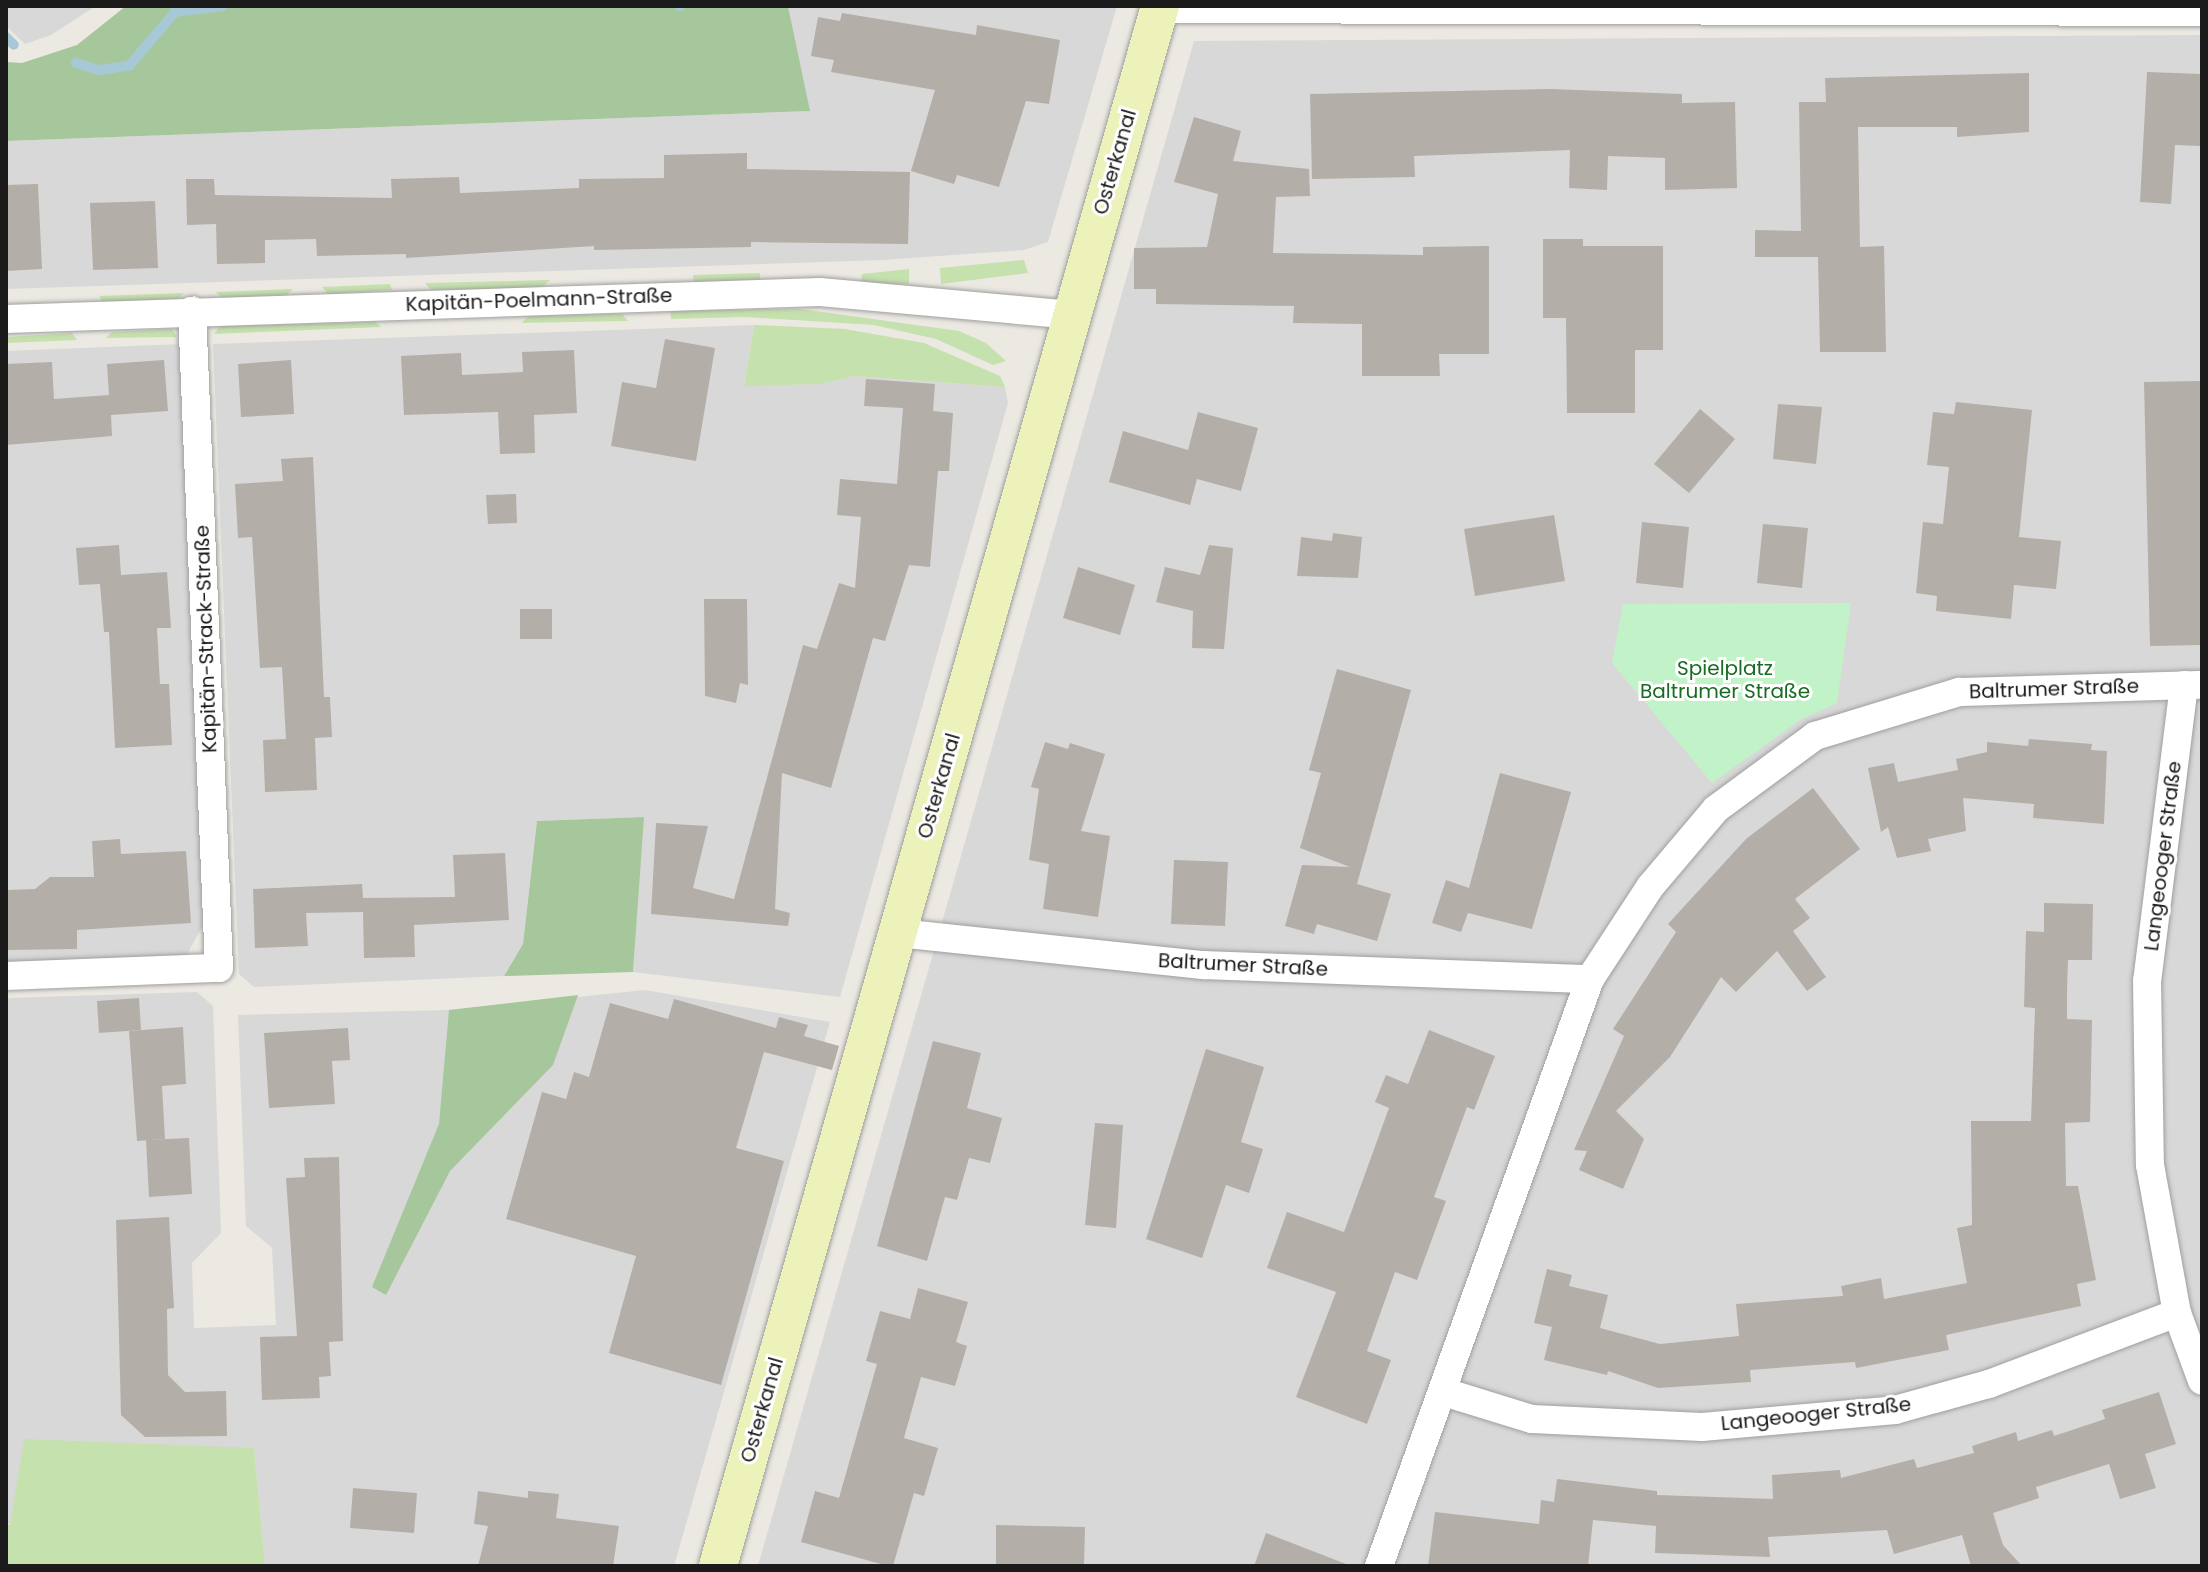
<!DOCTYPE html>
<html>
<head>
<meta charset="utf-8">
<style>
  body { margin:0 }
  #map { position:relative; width:2208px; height:1572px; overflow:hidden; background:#ece9e2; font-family:Poppins,sans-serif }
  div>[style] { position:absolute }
  .residential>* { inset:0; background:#d9d8d8 }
  .grass>* { inset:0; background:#c5e1ad }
  .forest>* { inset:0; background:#a6c69b }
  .park>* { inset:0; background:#c2f2c8 }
  .stream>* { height:10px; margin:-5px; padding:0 5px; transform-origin:5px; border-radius:5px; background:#a7c9d5 }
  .building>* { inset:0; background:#b4aea8 }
  .roads { filter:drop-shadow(0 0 2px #9f9f9f) drop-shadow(0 0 2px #9f9f9f) }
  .street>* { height:28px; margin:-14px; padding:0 14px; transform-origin:14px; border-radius:14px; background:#fff }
  .secondary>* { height:38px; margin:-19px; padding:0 19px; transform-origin:19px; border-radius:19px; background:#edf1ba }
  span { translate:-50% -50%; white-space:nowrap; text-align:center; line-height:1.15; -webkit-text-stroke:6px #fff; paint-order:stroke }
  .street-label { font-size:20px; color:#1b1b1b }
  .park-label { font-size:20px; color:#176c21 }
  .frame { position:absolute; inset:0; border:8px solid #1b1b1b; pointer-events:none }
</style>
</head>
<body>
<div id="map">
  <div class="residential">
    <i style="clip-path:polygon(6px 6px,96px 6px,51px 35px,25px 44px,6px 26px)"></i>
    <i style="clip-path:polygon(788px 6px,1117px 6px,1048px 242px,1024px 250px,882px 260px,6px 289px,6px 141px,809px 111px)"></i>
    <i style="clip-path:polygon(2202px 35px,2202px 1566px,758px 1566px,1194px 41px)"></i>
    <i style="clip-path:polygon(754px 325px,744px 385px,821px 384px,855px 376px,1005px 387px,1008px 403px,840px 997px,633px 972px,643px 817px,537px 821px,523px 944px,504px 976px,254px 987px,239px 974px,213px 344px)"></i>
    <i style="clip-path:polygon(183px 344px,204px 923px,185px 958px,6px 966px,6px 351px)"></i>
    <i style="clip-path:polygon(645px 990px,830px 1022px,674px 1566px,265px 1566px,254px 1448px,6px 1525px,6px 998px,197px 992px,213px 1006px,221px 1233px,192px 1263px,194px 1328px,276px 1325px,272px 1248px,246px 1226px,238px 1015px,449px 1010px)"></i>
  </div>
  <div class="grass">
    <i style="clip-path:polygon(1024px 260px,1028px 273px,941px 284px,940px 268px)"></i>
    <i style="clip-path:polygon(909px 269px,909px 284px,861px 283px,862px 274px)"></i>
    <i style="clip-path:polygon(760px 273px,760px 282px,694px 284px,693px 275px)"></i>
    <i style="clip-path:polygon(550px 280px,541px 288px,431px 290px,425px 283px)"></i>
    <i style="clip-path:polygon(390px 284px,392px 290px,328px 294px,322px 287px)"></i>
    <i style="clip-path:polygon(293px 289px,286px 296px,222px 298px,216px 292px)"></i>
    <i style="clip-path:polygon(184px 293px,177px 300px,104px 304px,99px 296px)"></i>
    <i style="clip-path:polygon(801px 309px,959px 331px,986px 343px,1006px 361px,993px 365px,936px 339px,874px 325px,744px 317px,671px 319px,670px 311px)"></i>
    <i style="clip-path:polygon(622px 314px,628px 321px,522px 323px,528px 316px)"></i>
    <i style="clip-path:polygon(376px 322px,381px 327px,214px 334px,220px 326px)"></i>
    <i style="clip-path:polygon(754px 325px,845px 329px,924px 343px,1000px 376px,1005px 387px,855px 376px,821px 384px,744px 386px)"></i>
    <i style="clip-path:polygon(172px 329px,177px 337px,106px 338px,112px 332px)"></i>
    <i style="clip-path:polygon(72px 333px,77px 340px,6px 343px,8px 337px)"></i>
    <i style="clip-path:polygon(24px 1439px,254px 1448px,265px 1566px,6px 1566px,6px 1525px,10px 1525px)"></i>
  </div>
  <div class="forest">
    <i style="clip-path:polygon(126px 6px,788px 6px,810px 111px,6px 141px,6px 62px,22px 63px,77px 45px)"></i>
    <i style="clip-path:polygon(644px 817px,633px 972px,504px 976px,523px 944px,537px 821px)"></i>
    <i style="clip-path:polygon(578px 995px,553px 1065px,450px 1171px,386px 1295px,372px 1287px,439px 1124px,449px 1010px)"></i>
  </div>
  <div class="park">
    <i style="clip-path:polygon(1851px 603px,1837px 703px,1800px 720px,1712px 783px,1612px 663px,1623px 604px)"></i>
  </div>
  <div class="stream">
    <i style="left:679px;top:6px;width:2px"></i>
    <i style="left:6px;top:37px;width:11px;rotate:45deg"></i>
    <i style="left:76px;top:63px;width:24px;rotate:17deg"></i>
    <i style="left:99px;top:70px;width:30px;rotate:-8deg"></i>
    <i style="left:129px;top:66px;width:71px;rotate:-49.6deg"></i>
    <i style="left:175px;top:12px;width:48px;rotate:-7.1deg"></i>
  </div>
  <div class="building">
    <i style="clip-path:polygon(842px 13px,976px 35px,977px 25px,1060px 40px,1049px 104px,1026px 101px,999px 187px,957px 175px,954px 184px,911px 171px,935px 90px,831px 72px,834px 60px,811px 56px,818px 17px,840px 21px)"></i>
    <i style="clip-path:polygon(2147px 72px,2202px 74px,2200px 146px,2175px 145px,2171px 204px,2140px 202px)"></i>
    <i style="clip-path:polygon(2029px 73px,2029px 132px,1957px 137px,1957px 127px,1858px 127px,1860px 247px,1884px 246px,1886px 352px,1820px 352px,1818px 257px,1755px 257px,1755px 230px,1801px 231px,1799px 102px,1826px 102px,1825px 78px)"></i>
    <i style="clip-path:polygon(1551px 89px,1682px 94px,1682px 103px,1735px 102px,1737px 188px,1665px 190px,1665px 158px,1608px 156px,1607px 190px,1569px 188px,1570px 150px,1414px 156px,1415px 177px,1312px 179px,1310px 94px)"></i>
    <i style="clip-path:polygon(1194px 117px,1241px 131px,1233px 161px,1309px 169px,1310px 196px,1276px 197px,1273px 253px,1423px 255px,1423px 247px,1489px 246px,1489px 354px,1439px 354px,1440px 376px,1362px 376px,1362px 324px,1293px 323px,1294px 306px,1156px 304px,1156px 289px,1134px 289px,1134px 248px,1207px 247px,1218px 194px,1174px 182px)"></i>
    <i style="clip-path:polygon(747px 153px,747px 169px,910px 172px,908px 244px,751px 242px,751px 247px,594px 250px,594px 246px,406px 258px,406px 254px,317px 256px,316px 239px,265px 240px,265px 263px,217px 264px,216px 224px,187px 225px,186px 179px,214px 179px,215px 195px,392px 198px,391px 179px,459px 177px,460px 193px,579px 188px,579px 179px,664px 178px,664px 155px)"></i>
    <i style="clip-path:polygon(38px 184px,42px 269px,6px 271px,6px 185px)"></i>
    <i style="clip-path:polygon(155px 201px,158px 268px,93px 270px,90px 203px)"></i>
    <i style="clip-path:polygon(1543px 239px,1583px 239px,1583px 246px,1663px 246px,1663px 350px,1635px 350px,1635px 413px,1567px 413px,1566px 318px,1543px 318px)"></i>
    <i style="clip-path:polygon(665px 339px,715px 348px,696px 461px,611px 446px,622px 382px,656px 388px)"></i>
    <i style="clip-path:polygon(574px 350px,577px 413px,534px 415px,535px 453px,500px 454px,498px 412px,404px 415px,401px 356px,461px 353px,462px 375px,523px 372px,522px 352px)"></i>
    <i style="clip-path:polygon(164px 360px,168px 411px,111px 415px,112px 436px,6px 445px,6px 364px,52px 362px,54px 399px,109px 395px,107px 364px)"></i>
    <i style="clip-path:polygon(291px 360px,294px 414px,241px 417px,238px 364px)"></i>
    <i style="clip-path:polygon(866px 379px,935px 384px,933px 411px,953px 413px,949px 471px,938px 471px,930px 567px,909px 565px,885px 641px,873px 638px,831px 788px,782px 773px,775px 909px,790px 913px,788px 926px,651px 914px,656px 823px,708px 826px,693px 888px,734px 899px,803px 645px,817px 649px,839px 583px,855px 588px,861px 517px,837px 515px,840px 479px,897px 484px,903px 408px,864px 406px)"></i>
    <i style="clip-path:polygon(2202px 381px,2202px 645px,2150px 646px,2144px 382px)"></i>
    <i style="clip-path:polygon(1956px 402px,2032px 410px,2019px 537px,2061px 541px,2056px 589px,2014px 585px,2011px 619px,1936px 611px,1937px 596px,1916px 593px,1923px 522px,1943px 524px,1949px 467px,1927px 465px,1933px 412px,1954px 414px)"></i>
    <i style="clip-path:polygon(1778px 404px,1822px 407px,1816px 464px,1773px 459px)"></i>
    <i style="clip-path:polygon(1700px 409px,1735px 439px,1689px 493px,1654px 464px)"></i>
    <i style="clip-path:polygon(1198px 412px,1258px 428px,1241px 491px,1197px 479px,1190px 505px,1109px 482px,1123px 431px,1188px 450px)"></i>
    <i style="clip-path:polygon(313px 457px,324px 697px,330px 697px,332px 737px,315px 738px,317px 790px,265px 792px,263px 740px,286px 739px,282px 667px,260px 668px,252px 537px,238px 538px,235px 484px,283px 481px,281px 459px)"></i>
    <i style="clip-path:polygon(516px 494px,517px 523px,488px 524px,486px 495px)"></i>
    <i style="clip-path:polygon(1554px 515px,1565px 581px,1475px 596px,1464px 529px)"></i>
    <i style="clip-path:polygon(1642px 522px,1689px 527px,1683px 588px,1636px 583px)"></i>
    <i style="clip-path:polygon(1763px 524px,1808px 528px,1802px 588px,1757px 583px)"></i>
    <i style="clip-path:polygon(1333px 533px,1362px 537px,1358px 578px,1297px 576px,1301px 537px,1332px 541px)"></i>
    <i style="clip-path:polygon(119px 545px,121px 575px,167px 572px,171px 628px,157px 628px,160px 684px,169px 684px,172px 745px,115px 748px,109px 632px,104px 632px,100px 584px,79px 585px,76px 548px)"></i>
    <i style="clip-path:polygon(1209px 545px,1233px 548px,1224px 649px,1192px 648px,1193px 611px,1156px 602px,1165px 567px,1200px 575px)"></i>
    <i style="clip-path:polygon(1078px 567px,1135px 585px,1120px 635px,1063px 618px)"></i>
    <i style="clip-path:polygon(704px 599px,747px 599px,748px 685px,740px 683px,736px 703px,705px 696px)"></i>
    <i style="clip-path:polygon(520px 609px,552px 609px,552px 639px,520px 639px)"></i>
    <i style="clip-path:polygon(1337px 669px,1411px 690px,1357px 884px,1391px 894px,1377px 941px,1317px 924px,1314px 934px,1285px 926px,1302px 865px,1350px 867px,1300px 848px,1321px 773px,1309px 770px)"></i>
    <i style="clip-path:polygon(2029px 739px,2092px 744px,2091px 750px,2107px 751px,2104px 824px,2033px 818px,2034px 804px,1963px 798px,1966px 831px,1928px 839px,1931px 851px,1897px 858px,1888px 827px,1881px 832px,1868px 768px,1894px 763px,1898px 782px,1958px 770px,1956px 759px,1987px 752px,1987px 742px,2028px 746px)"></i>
    <i style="clip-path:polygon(1045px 742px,1068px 749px,1070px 743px,1105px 754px,1081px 831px,1110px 836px,1098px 917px,1043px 909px,1049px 864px,1029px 860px,1039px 789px,1031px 787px)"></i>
    <i style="clip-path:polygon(1500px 773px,1571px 792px,1532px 929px,1468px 913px,1461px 932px,1432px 923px,1446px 880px,1469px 888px)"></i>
    <i style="clip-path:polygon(1813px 788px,1860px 849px,1795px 899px,1810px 918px,1793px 931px,1826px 977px,1807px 991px,1777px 951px,1736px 992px,1721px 977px,1670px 1057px,1616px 1111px,1644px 1139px,1623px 1189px,1579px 1170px,1587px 1151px,1574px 1150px,1624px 1036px,1613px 1029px,1676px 932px,1668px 924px,1746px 839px)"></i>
    <i style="clip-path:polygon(120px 839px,121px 854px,186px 851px,191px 923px,77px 930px,77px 949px,7px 950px,6px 890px,35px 889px,50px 877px,94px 877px,92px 841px)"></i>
    <i style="clip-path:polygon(505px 853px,509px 920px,414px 925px,415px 957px,364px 958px,363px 912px,306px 913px,308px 946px,255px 948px,253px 889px,362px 884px,363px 898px,455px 897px,453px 855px)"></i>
    <i style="clip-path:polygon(1174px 860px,1228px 862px,1225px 926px,1171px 924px)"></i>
    <i style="clip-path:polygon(2044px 903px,2093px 904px,2092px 960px,2068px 960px,2067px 991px,2067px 1019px,2092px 1020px,2090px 1122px,2065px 1123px,2066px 1186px,2078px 1186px,2096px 1280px,2077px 1284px,2081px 1306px,1946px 1335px,1949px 1350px,1856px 1368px,1855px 1362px,1750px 1370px,1751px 1382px,1658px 1388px,1608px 1371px,1607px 1375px,1544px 1360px,1552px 1327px,1534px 1323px,1547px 1269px,1572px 1275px,1569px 1286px,1608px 1295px,1600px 1328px,1660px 1344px,1739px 1336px,1736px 1304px,1843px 1296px,1841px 1286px,1881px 1278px,1884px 1299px,1967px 1283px,1957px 1228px,1972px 1225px,1971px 1121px,2031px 1121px,2035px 1008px,2024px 1007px,2026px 931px,2044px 932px)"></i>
    <i style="clip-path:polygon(139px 998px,141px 1030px,99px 1033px,97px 1001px)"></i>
    <i style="clip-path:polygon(674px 999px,776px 1028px,779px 1017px,808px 1025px,804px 1036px,839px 1046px,832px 1070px,764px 1052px,736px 1148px,784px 1161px,721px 1385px,609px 1353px,636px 1256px,506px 1219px,542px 1092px,566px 1099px,574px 1072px,589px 1077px,610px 1003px,668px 1019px)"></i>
    <i style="clip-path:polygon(183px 1027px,186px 1084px,162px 1086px,165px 1139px,137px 1141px,129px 1031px)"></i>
    <i style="clip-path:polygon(348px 1028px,350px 1060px,332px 1061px,335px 1104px,269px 1108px,264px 1033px)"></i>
    <i style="clip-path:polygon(1429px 1030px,1495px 1056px,1474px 1110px,1467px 1107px,1434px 1197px,1446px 1201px,1417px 1280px,1395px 1272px,1367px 1351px,1391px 1360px,1367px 1424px,1296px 1397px,1336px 1292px,1267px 1268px,1287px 1212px,1344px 1232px,1389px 1108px,1375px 1102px,1386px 1075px,1408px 1084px)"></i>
    <i style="clip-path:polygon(933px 1041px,981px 1053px,967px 1108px,1002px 1118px,990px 1163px,969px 1158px,957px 1200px,945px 1197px,927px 1261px,877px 1246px)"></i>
    <i style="clip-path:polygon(1206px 1049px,1264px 1067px,1241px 1142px,1263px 1149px,1249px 1193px,1226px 1185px,1202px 1258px,1146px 1239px)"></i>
    <i style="clip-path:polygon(1095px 1123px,1123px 1125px,1116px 1228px,1085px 1225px)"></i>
    <i style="clip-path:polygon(189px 1138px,192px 1194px,149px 1197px,146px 1140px)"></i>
    <i style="clip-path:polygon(339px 1157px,343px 1341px,329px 1342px,331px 1376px,319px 1377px,320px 1398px,262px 1400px,260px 1337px,297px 1336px,286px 1178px,305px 1177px,304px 1158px)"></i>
    <i style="clip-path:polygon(169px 1217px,174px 1308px,167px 1309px,168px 1375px,185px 1392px,226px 1391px,227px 1436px,145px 1437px,121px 1415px,116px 1220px)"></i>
    <i style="clip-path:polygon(918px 1288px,968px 1302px,956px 1342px,967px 1346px,955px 1386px,921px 1377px,904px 1438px,938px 1448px,924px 1496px,914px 1493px,893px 1566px,888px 1566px,801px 1542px,815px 1491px,839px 1498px,877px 1364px,866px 1361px,880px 1311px,910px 1319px)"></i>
    <i style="clip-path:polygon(2159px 1392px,2176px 1444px,2145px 1454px,2156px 1488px,2120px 1499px,2109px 1464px,2036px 1487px,2039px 1498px,1993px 1513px,2003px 1545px,2022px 1566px,1971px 1566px,1962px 1535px,1894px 1554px,1887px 1530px,1768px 1537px,1770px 1557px,1655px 1553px,1656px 1526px,1593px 1520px,1588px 1566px,1428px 1566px,1435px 1512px,1539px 1524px,1541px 1500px,1554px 1502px,1557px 1479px,1657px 1491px,1657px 1495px,1773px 1499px,1772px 1475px,1840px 1470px,1841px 1478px,1914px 1459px,1917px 1468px,1974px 1453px,1972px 1446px,2016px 1432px,2018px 1441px,2052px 1430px,2054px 1436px,2105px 1419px,2102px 1410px)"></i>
    <i style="clip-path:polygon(353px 1488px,417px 1493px,414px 1533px,350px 1528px)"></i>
    <i style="clip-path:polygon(478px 1491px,528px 1498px,528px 1491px,559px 1494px,556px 1518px,619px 1526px,613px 1566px,478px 1566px,488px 1526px,474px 1524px)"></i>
    <i style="clip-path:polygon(996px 1525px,1085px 1527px,1084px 1566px,996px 1566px)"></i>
    <i style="clip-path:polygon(1266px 1533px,1346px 1564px,1346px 1566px,1254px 1566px)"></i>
  </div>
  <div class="roads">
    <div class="street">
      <i style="left:1159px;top:9px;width:1043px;rotate:0.16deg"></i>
      <i style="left:6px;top:319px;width:814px;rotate:-1.9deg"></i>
      <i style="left:820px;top:292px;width:252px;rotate:5.2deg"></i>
      <i style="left:2184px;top:685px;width:298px;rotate:97.1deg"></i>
      <i style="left:2147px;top:981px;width:184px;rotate:89.1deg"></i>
      <i style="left:2150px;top:1165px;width:150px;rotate:79.7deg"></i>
      <i style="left:2177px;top:1313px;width:72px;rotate:69.8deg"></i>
      <i style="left:898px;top:933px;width:307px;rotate:6deg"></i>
      <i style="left:1203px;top:965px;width:387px;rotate:2.1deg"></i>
      <i style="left:6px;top:976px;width:213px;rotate:-2.2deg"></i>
      <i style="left:219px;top:968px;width:658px;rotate:-92.35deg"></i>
      <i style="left:1444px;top:1392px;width:92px;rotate:17.1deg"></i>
      <i style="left:1532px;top:1419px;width:170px;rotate:2.7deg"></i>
      <i style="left:1702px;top:1427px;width:194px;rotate:-5deg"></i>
      <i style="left:1895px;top:1410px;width:98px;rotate:-15.5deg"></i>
      <i style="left:1989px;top:1384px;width:201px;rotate:-20.7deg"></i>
      <i style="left:1379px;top:1566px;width:624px;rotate:-70.23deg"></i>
      <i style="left:1590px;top:979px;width:110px;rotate:-56.9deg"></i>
      <i style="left:1650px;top:887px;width:102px;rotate:-49.8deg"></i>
      <i style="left:1716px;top:809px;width:123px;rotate:-36.4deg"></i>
      <i style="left:1815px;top:736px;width:151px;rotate:-17deg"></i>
      <i style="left:1959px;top:692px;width:243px;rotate:-1.7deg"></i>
    </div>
    <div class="secondary">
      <i style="left:718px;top:1566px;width:1621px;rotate:-74.18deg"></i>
    </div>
  </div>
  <div class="street-label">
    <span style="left:1115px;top:162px;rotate:-74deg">Osterkanal</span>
    <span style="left:539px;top:300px;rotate:-2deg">Kapitän-Poelmann-Straße</span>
    <span style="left:206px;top:639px;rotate:-92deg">Kapitän-Strack-Straße</span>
    <span style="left:2054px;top:689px;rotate:-2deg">Baltrumer Straße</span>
    <span style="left:939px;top:786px;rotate:-74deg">Osterkanal</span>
    <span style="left:2163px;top:856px;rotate:-83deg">Langeooger Straße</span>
    <span style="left:1243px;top:965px;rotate:3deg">Baltrumer Straße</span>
    <span style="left:762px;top:1410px;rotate:-74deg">Osterkanal</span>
    <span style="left:1816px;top:1414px;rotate:-6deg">Langeooger Straße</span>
  </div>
  <div class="park-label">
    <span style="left:1725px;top:680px">Spielplatz<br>Baltrumer Straße</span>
  </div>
  <div class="frame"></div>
</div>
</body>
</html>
